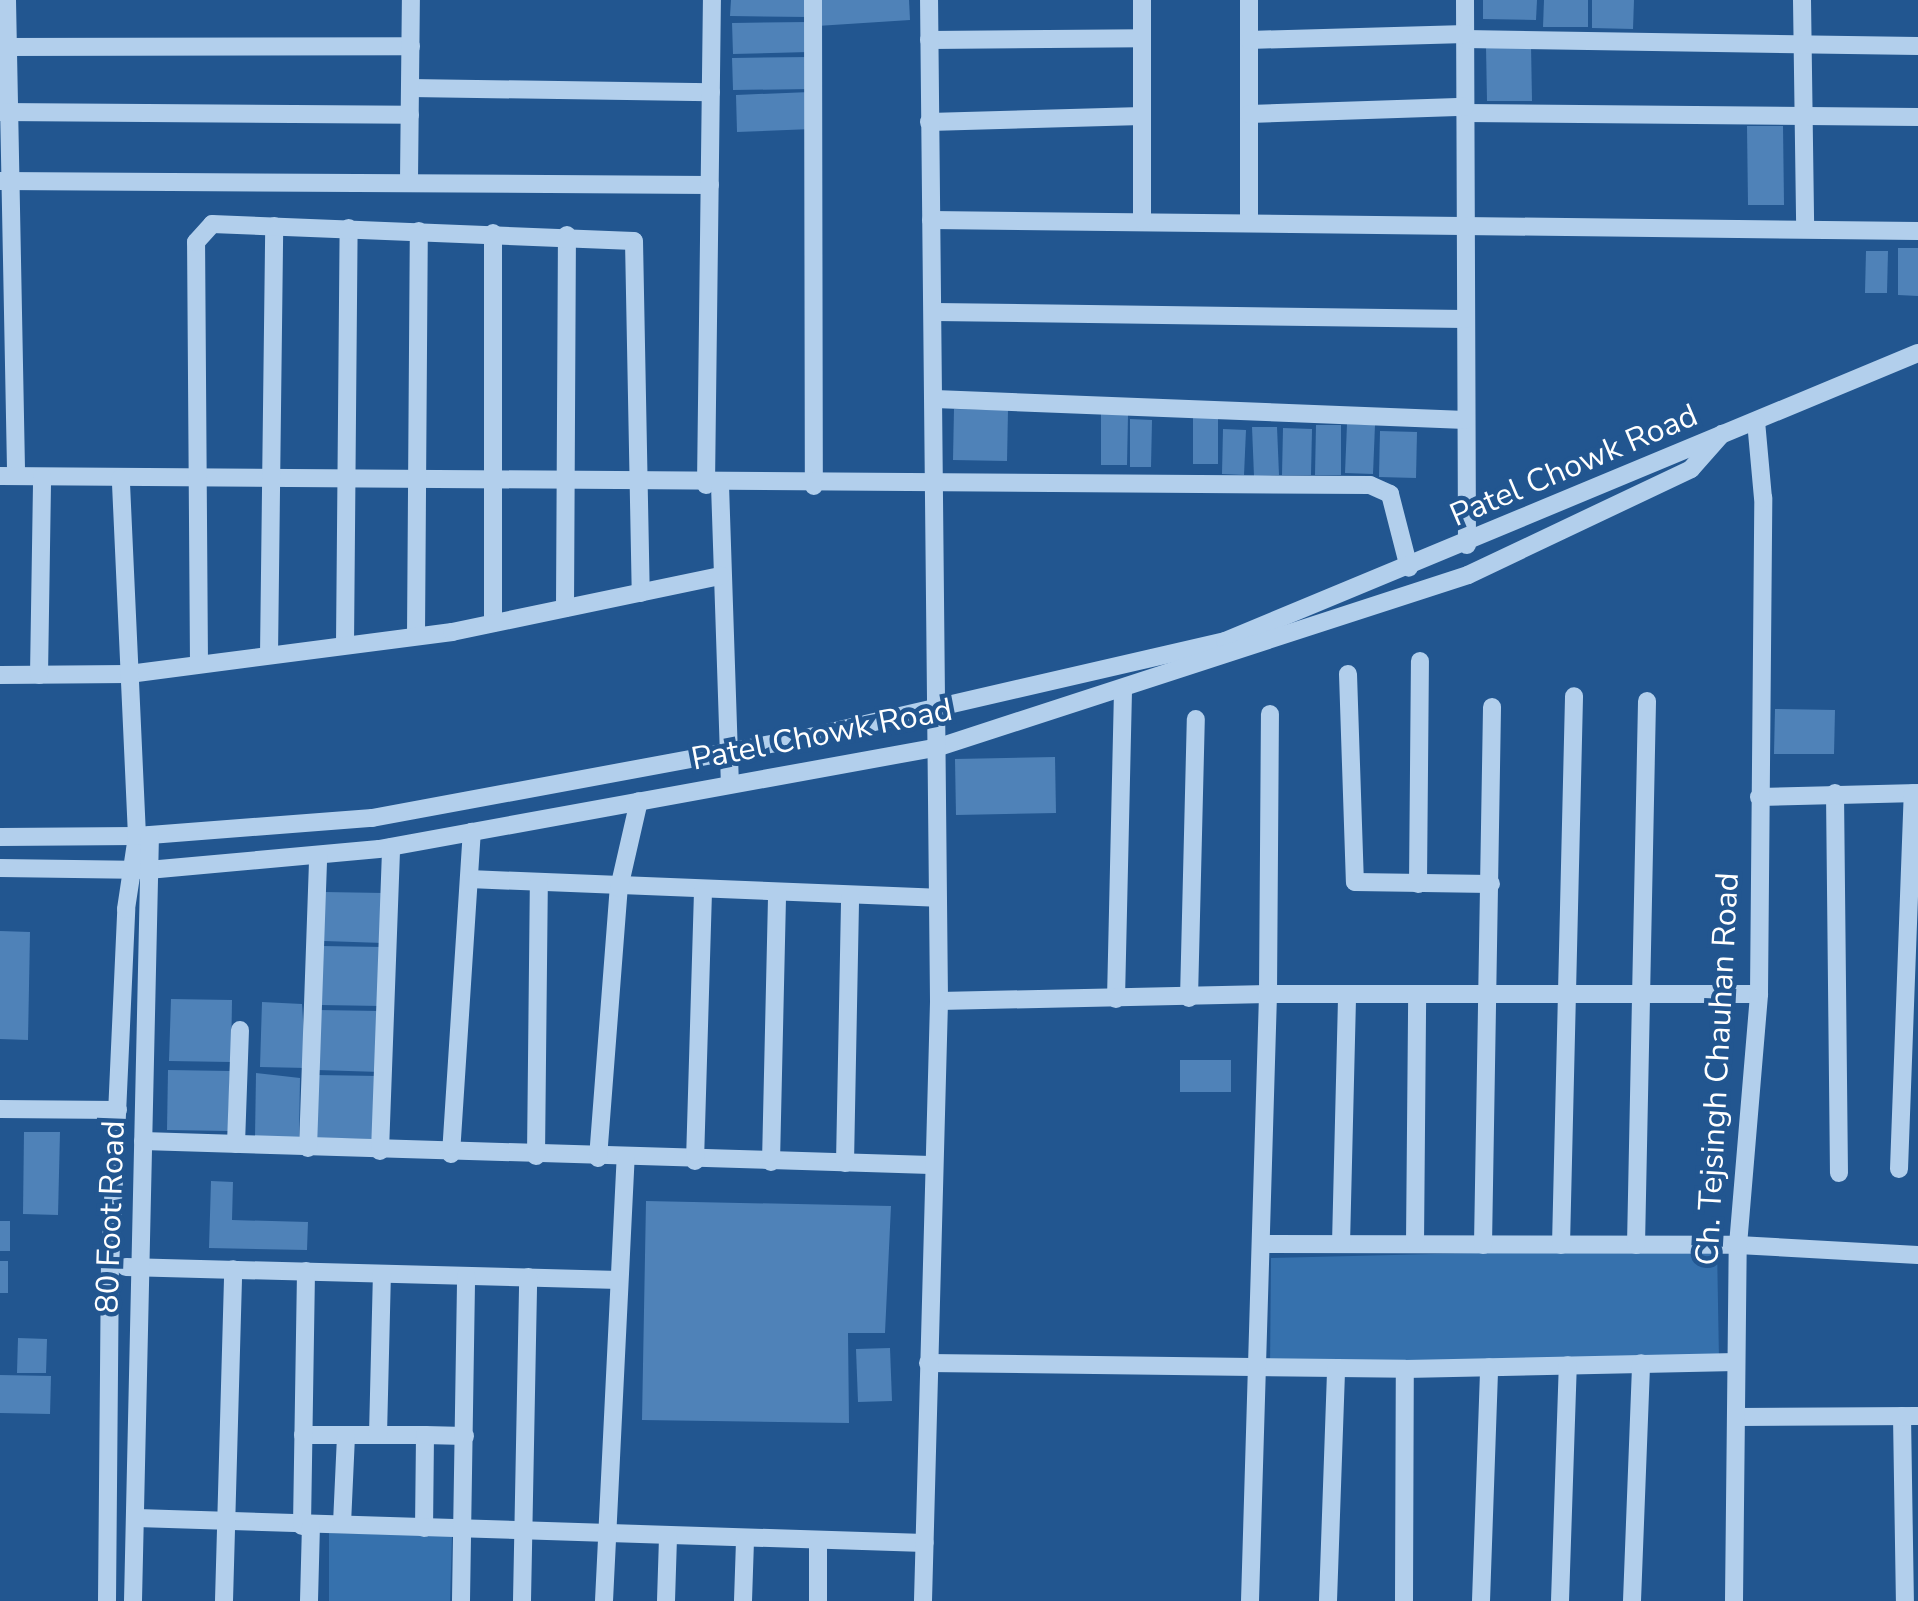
<!DOCTYPE html>
<html>
<head>
<meta charset="utf-8">
<style>
  body { margin:0 }
  #map { position:relative; width:1918px; height:1601px; overflow:hidden; background:#225690; font-family:"Nunito Sans",sans-serif }
  div>[style] { position:absolute }
  .green>* { inset:0; background:#3671ad }
  .building>* { inset:0; background:#4f82b8 }
  .minor>* { height:18px; margin:-9px; padding:0 9px; transform-origin:9px; border-radius:9px; background:#b2cfec }
  span { translate:-50% -50%; white-space:nowrap; text-align:center; line-height:1.15; -webkit-text-stroke:9px #225690; paint-order:stroke }
  .street-label { font-size:32px; color:#fff }
</style>
</head>
<body>
<div id="map">
  <div class="green">
    <i style="clip-path:polygon(1717px 1247px,1719px 1361px,1270px 1371px,1271px 1258px)"></i>
    <i style="clip-path:polygon(329px 1533px,452px 1536px,450px 1601px,329px 1601px)"></i>
  </div>
  <div class="building">
    <i style="clip-path:polygon(731px 0,809px 0,809px 17px,730px 16px)"></i>
    <i style="clip-path:polygon(815px 0,909px 0,910px 20px,817px 26px)"></i>
    <i style="clip-path:polygon(1483px 0,1537px 0,1536px 20px,1483px 19px)"></i>
    <i style="clip-path:polygon(1544px 0,1588px 0,1588px 27px,1543px 27px)"></i>
    <i style="clip-path:polygon(1592px 0,1634px 0,1633px 29px,1592px 28px)"></i>
    <i style="clip-path:polygon(809px 22px,809px 52px,733px 54px,732px 23px)"></i>
    <i style="clip-path:polygon(1531px 45px,1532px 101px,1487px 101px,1486px 46px)"></i>
    <i style="clip-path:polygon(811px 57px,811px 89px,733px 90px,732px 58px)"></i>
    <i style="clip-path:polygon(810px 92px,812px 129px,737px 132px,736px 95px)"></i>
    <i style="clip-path:polygon(1747px 126px,1783px 126px,1784px 205px,1748px 205px)"></i>
    <i style="clip-path:polygon(1898px 248px,1918px 248px,1918px 296px,1898px 295px)"></i>
    <i style="clip-path:polygon(1866px 251px,1888px 251px,1887px 293px,1865px 293px)"></i>
    <i style="clip-path:polygon(954px 409px,1008px 410px,1007px 461px,953px 460px)"></i>
    <i style="clip-path:polygon(1101px 414px,1128px 415px,1127px 465px,1101px 465px)"></i>
    <i style="clip-path:polygon(1193px 418px,1218px 418px,1218px 464px,1193px 464px)"></i>
    <i style="clip-path:polygon(1130px 419px,1152px 420px,1151px 467px,1130px 467px)"></i>
    <i style="clip-path:polygon(1347px 424px,1375px 425px,1373px 474px,1345px 473px)"></i>
    <i style="clip-path:polygon(1316px 425px,1341px 425px,1341px 475px,1315px 475px)"></i>
    <i style="clip-path:polygon(1252px 427px,1277px 427px,1279px 475px,1254px 476px)"></i>
    <i style="clip-path:polygon(1283px 428px,1312px 429px,1311px 475px,1282px 475px)"></i>
    <i style="clip-path:polygon(1223px 429px,1246px 430px,1244px 475px,1222px 474px)"></i>
    <i style="clip-path:polygon(1380px 431px,1417px 432px,1416px 478px,1379px 477px)"></i>
    <i style="clip-path:polygon(1775px 709px,1835px 710px,1834px 754px,1774px 754px)"></i>
    <i style="clip-path:polygon(1055px 757px,1056px 813px,956px 815px,955px 759px)"></i>
    <i style="clip-path:polygon(324px 892px,384px 893px,383px 943px,324px 941px)"></i>
    <i style="clip-path:polygon(0 931px,30px 932px,28px 1040px,0 1039px)"></i>
    <i style="clip-path:polygon(321px 946px,383px 947px,382px 1006px,320px 1005px)"></i>
    <i style="clip-path:polygon(171px 999px,232px 1000px,231px 1062px,169px 1061px)"></i>
    <i style="clip-path:polygon(262px 1002px,302px 1004px,306px 1068px,260px 1067px)"></i>
    <i style="clip-path:polygon(318px 1010px,381px 1011px,380px 1072px,317px 1070px)"></i>
    <i style="clip-path:polygon(1180px 1060px,1231px 1060px,1231px 1092px,1180px 1092px)"></i>
    <i style="clip-path:polygon(168px 1070px,230px 1071px,228px 1131px,167px 1130px)"></i>
    <i style="clip-path:polygon(256px 1073px,300px 1078px,299px 1138px,255px 1137px)"></i>
    <i style="clip-path:polygon(316px 1075px,378px 1076px,376px 1139px,315px 1138px)"></i>
    <i style="clip-path:polygon(24px 1132px,60px 1132px,58px 1215px,23px 1214px)"></i>
    <i style="clip-path:polygon(211px 1181px,233px 1182px,232px 1220px,308px 1222px,307px 1250px,209px 1248px)"></i>
    <i style="clip-path:polygon(646px 1201px,891px 1206px,885px 1333px,848px 1333px,849px 1423px,642px 1420px)"></i>
    <i style="clip-path:polygon(0 1221px,10px 1221px,10px 1251px,0 1251px)"></i>
    <i style="clip-path:polygon(0 1261px,8px 1261px,8px 1293px,0 1293px)"></i>
    <i style="clip-path:polygon(18px 1338px,47px 1339px,46px 1373px,17px 1373px)"></i>
    <i style="clip-path:polygon(890px 1348px,892px 1401px,858px 1402px,856px 1349px)"></i>
    <i style="clip-path:polygon(0 1375px,51px 1376px,50px 1414px,0 1413px)"></i>
  </div>
  <div class="minor">
    <i style="left:7px;top:0;width:476px;rotate:88.9deg"></i>
    <i style="left:813px;top:0;width:486px;rotate:89.9deg"></i>
    <i style="left:1249px;top:0;width:222px;rotate:90deg"></i>
    <i style="left:1465px;top:0;width:545px;rotate:89.79deg"></i>
    <i style="left:1802px;top:0;width:229px;rotate:89.2deg"></i>
    <i style="left:1465px;top:39px;width:453px;rotate:0.9deg"></i>
    <i style="left:929px;top:40px;width:213px;rotate:-0.5deg"></i>
    <i style="left:1249px;top:40px;width:217px;rotate:-1.6deg"></i>
    <i style="left:0;top:47px;width:411px;rotate:-0.1deg"></i>
    <i style="left:410px;top:88px;width:301px;rotate:0.8deg"></i>
    <i style="left:0;top:112px;width:410px;rotate:0.4deg"></i>
    <i style="left:1465px;top:113px;width:453px;rotate:0.5deg"></i>
    <i style="left:1249px;top:114px;width:216px;rotate:-1.9deg"></i>
    <i style="left:929px;top:122px;width:213px;rotate:-1.6deg"></i>
    <i style="left:409px;top:180px;width:180px;rotate:-89.4deg"></i>
    <i style="left:0;top:181px;width:710px;rotate:0.32deg"></i>
    <i style="left:931px;top:220px;width:987px;rotate:0.64deg"></i>
    <i style="left:1142px;top:220px;width:220px;rotate:-90deg"></i>
    <i style="left:935px;top:312px;width:530px;rotate:0.76deg"></i>
    <i style="left:935px;top:399px;width:531px;rotate:2.26deg"></i>
    <i style="left:0;top:476px;width:1370px;rotate:0.38deg"></i>
    <i style="left:1370px;top:485px;width:22px;rotate:24deg"></i>
    <i style="left:1390px;top:494px;width:76px;rotate:75.6deg"></i>
    <i style="left:706px;top:485px;width:485px;rotate:-89.3deg"></i>
    <i style="left:720px;top:485px;width:299px;rotate:88.1deg"></i>
    <i style="left:565px;top:608px;width:373px;rotate:-89.7deg"></i>
    <i style="left:493px;top:623px;width:390px;rotate:-90deg"></i>
    <i style="left:416px;top:636px;width:405px;rotate:-89.6deg"></i>
    <i style="left:345px;top:645px;width:417px;rotate:-89.5deg"></i>
    <i style="left:269px;top:655px;width:429px;rotate:-89.3deg"></i>
    <i style="left:199px;top:664px;width:422px;rotate:-90.4deg"></i>
    <i style="left:196px;top:242px;width:24px;rotate:-48deg"></i>
    <i style="left:212px;top:224px;width:422px;rotate:2.3deg"></i>
    <i style="left:634px;top:241px;width:352px;rotate:88.9deg"></i>
    <i style="left:1348px;top:674px;width:208px;rotate:88.1deg"></i>
    <i style="left:1355px;top:882px;width:136px;rotate:0.8deg"></i>
    <i style="left:0;top:675px;width:129px;rotate:-0.4deg"></i>
    <i style="left:129px;top:674px;width:326px;rotate:-7.4deg"></i>
    <i style="left:452px;top:632px;width:275px;rotate:-11.8deg"></i>
    <i style="left:39px;top:675px;width:198px;rotate:-89.1deg"></i>
    <i style="left:1835px;top:793px;width:380px;rotate:89.4deg"></i>
    <i style="left:1759px;top:797px;width:159px;rotate:-1.4deg"></i>
    <i style="left:0;top:837px;width:137px;rotate:-0.4deg"></i>
    <i style="left:137px;top:836px;width:236px;rotate:-4.4deg"></i>
    <i style="left:372px;top:818px;width:454px;rotate:-10.5deg"></i>
    <i style="left:818px;top:735px;width:418px;rotate:-13deg"></i>
    <i style="left:1225px;top:641px;width:750px;rotate:-22.57deg"></i>
    <i style="left:0;top:868px;width:148px;rotate:0.8deg"></i>
    <i style="left:148px;top:870px;width:232px;rotate:-5.2deg"></i>
    <i style="left:379px;top:849px;width:569px;rotate:-10.32deg"></i>
    <i style="left:939px;top:747px;width:556px;rotate:-18.01deg"></i>
    <i style="left:1468px;top:575px;width:247px;rotate:-25.4deg"></i>
    <i style="left:1691px;top:469px;width:47px;rotate:-48.5deg"></i>
    <i style="left:469px;top:879px;width:468px;rotate:2.3deg"></i>
    <i style="left:1418px;top:884px;width:223px;rotate:-89.5deg"></i>
    <i style="left:1189px;top:998px;width:279px;rotate:-88.6deg"></i>
    <i style="left:1116px;top:999px;width:308px;rotate:-88.7deg"></i>
    <i style="left:939px;top:1001px;width:329px;rotate:-1.2deg"></i>
    <i style="left:1268px;top:994px;width:280px;rotate:-89.6deg"></i>
    <i style="left:0;top:1109px;width:118px;rotate:0.5deg"></i>
    <i style="left:143px;top:1141px;width:788px;rotate:1.74deg"></i>
    <i style="left:236px;top:1144px;width:114px;rotate:-88deg"></i>
    <i style="left:308px;top:1148px;width:293px;rotate:-88deg"></i>
    <i style="left:380px;top:1151px;width:304px;rotate:-87.9deg"></i>
    <i style="left:451px;top:1154px;width:323px;rotate:-86.3deg"></i>
    <i style="left:536px;top:1156px;width:273px;rotate:-89.4deg"></i>
    <i style="left:598px;top:1158px;width:271px;rotate:-85.6deg"></i>
    <i style="left:619px;top:888px;width:89px;rotate:-77.1deg"></i>
    <i style="left:695px;top:1161px;width:269px;rotate:-88.3deg"></i>
    <i style="left:771px;top:1162px;width:267px;rotate:-88.7deg"></i>
    <i style="left:845px;top:1163px;width:266px;rotate:-88.9deg"></i>
    <i style="left:1899px;top:1169px;width:376px;rotate:-87.9deg"></i>
    <i style="left:1265px;top:1244px;width:473px;rotate:0.1deg"></i>
    <i style="left:1738px;top:1245px;width:180px;rotate:3.2deg"></i>
    <i style="left:1341px;top:1244px;width:250px;rotate:-88.6deg"></i>
    <i style="left:1415px;top:1244px;width:250px;rotate:-89.5deg"></i>
    <i style="left:1483px;top:1245px;width:538px;rotate:-89.04deg"></i>
    <i style="left:1561px;top:1245px;width:549px;rotate:-88.64deg"></i>
    <i style="left:1636px;top:1245px;width:544px;rotate:-88.84deg"></i>
    <i style="left:126px;top:1267px;width:493px;rotate:1.5deg"></i>
    <i style="left:928px;top:1363px;width:477px;rotate:0.7deg"></i>
    <i style="left:1405px;top:1369px;width:331px;rotate:-1.2deg"></i>
    <i style="left:1902px;top:1416px;width:185px;rotate:89.1deg"></i>
    <i style="left:1736px;top:1417px;width:182px;rotate:-0.3deg"></i>
    <i style="left:303px;top:1435px;width:122px"></i>
    <i style="left:425px;top:1435px;width:93px;rotate:90.6deg"></i>
    <i style="left:378px;top:1435px;width:161px;rotate:-88.6deg"></i>
    <i style="left:425px;top:1435px;width:40px;rotate:1.4deg"></i>
    <i style="left:137px;top:1518px;width:788px;rotate:1.82deg"></i>
    <i style="left:342px;top:1524px;width:89px;rotate:-87.4deg"></i>
    <i style="left:302px;top:1526px;width:255px;rotate:-89.1deg"></i>
    <i style="left:107px;top:1601px;width:333px;rotate:-89.5deg"></i>
    <i style="left:110px;top:1268px;width:359px;rotate:-87.4deg"></i>
    <i style="left:126px;top:909px;width:74px;rotate:-81.4deg"></i>
    <i style="left:137px;top:836px;width:358px;rotate:-92.6deg"></i>
    <i style="left:133px;top:1601px;width:766px;rotate:-88.73deg"></i>
    <i style="left:224px;top:1601px;width:332px;rotate:-88.4deg"></i>
    <i style="left:309px;top:1601px;width:75px;rotate:-88.5deg"></i>
    <i style="left:461px;top:1601px;width:325px;rotate:-89.1deg"></i>
    <i style="left:522px;top:1601px;width:324px;rotate:-88.9deg"></i>
    <i style="left:604px;top:1601px;width:443px;rotate:-87.2deg"></i>
    <i style="left:666px;top:1601px;width:64px;rotate:-88.2deg"></i>
    <i style="left:743px;top:1601px;width:61px;rotate:-88.1deg"></i>
    <i style="left:818px;top:1601px;width:58px;rotate:-90deg"></i>
    <i style="left:923px;top:1601px;width:600px;rotate:-88.47deg"></i>
    <i style="left:939px;top:1001px;width:1001px;rotate:-90.57deg"></i>
    <i style="left:1250px;top:1601px;width:607px;rotate:-88.3deg"></i>
    <i style="left:1268px;top:994px;width:491px"></i>
    <i style="left:1328px;top:1601px;width:233px;rotate:-88deg"></i>
    <i style="left:1404px;top:1601px;width:232px;rotate:-89.8deg"></i>
    <i style="left:1481px;top:1601px;width:234px;rotate:-88deg"></i>
    <i style="left:1560px;top:1601px;width:236px;rotate:-88.1deg"></i>
    <i style="left:1632px;top:1601px;width:238px;rotate:-87.8deg"></i>
    <i style="left:1734px;top:1601px;width:356px;rotate:-89.4deg"></i>
    <i style="left:1738px;top:1245px;width:252px;rotate:-85.2deg"></i>
    <i style="left:1759px;top:994px;width:496px;rotate:-89.5deg"></i>
    <i style="left:1763px;top:498px;width:77px;rotate:-95.2deg"></i>
  </div>
  <div class="street-label">
    <span style="left:1574px;top:466px;rotate:-23deg">Patel Chowk Road</span>
    <span style="left:822px;top:735px;rotate:-11deg">Patel Chowk Road</span>
    <span style="left:1718px;top:1069px;rotate:-87deg">Ch. Tejsingh Chauhan Road</span>
    <span style="left:111px;top:1217px;rotate:-88deg">80 Foot Road</span>
  </div>
</div>
</body>
</html>
